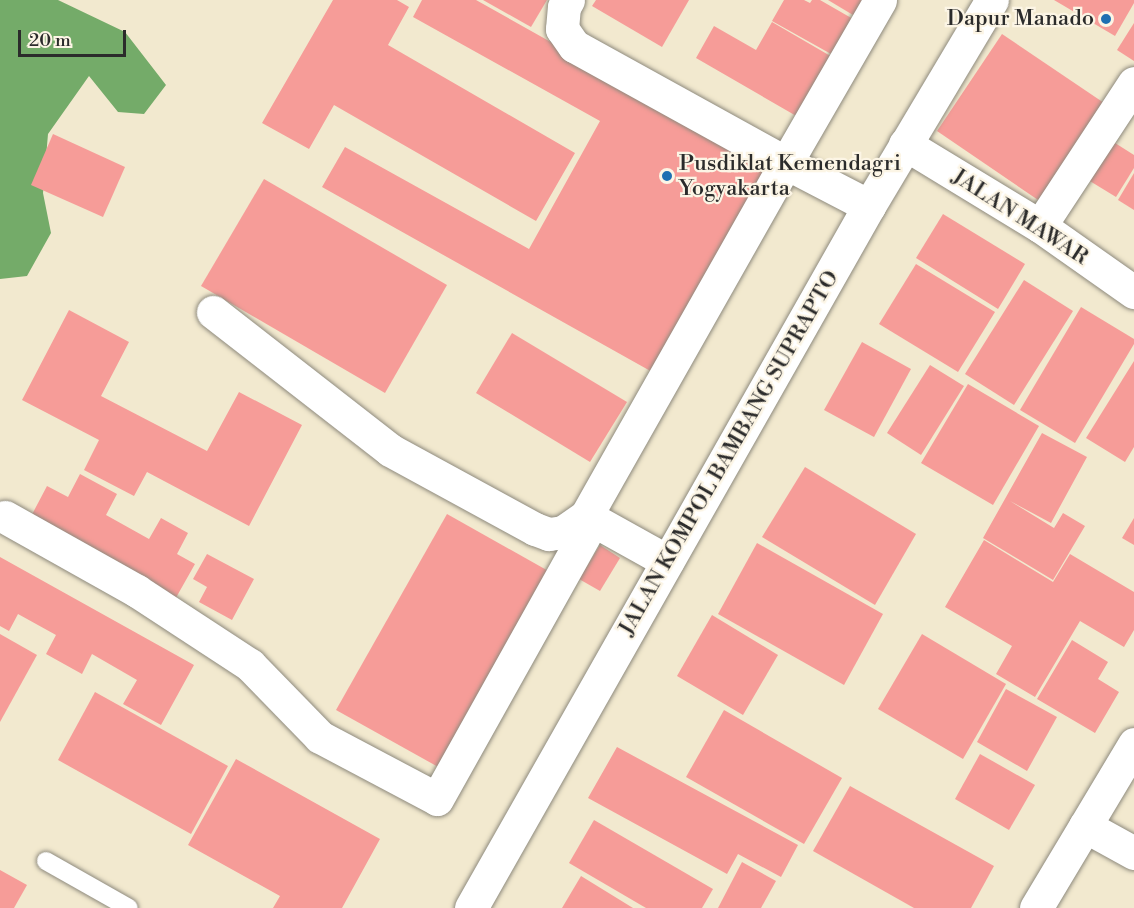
<!DOCTYPE html>
<html>
<head>
<meta charset="utf-8">
<style>
  body { margin:0 }
  #map { position:relative; width:1134px; height:908px; overflow:hidden; background:#f2e9cf; font-family:"Libre Bodoni",serif }
  div>[style] { position:absolute }
  .forest>* { inset:0; background:#74ab69 }
  .building>* { inset:0; background:#f69c98 }
  .roads { filter:drop-shadow(0 0 2px #8e8a7d) drop-shadow(0 0 2px #8e8a7d) }
  .service>* { height:18px; margin:-9px; padding:0 9px; transform-origin:9px; border-radius:9px; background:#fff }
  .minor>* { height:33px; margin:-16.5px; padding:0 16.5px; transform-origin:16.5px; border-radius:16.5px; background:#fff }
  .tertiary>* { height:33px; margin:-16.5px; padding:0 16.5px; transform-origin:16.5px; border-radius:16.5px; background:#fff }
  .dots>* { width:16px; height:16px; translate:-50% -50%; box-sizing:border-box; border:3px solid #fcf5e5; border-radius:50% }
  span { translate:-50% -50%; white-space:nowrap; text-align:center; line-height:1.15; -webkit-text-stroke:4.5px #fcf5e5; paint-order:stroke }
  .poi-label { font-size:22px; color:#2b2b2b }
  .right { translate:-100% -50%; text-align:right }
  .left { translate:0 -50%; text-align:left }
  .street-label { font-size:22px; color:#2b2b2b }
  .scale { position:absolute; left:18px; top:30px; width:108px; height:27px; box-sizing:border-box; border:3px solid #2b2b2b; border-top:0; padding-left:8px; font-size:18px; line-height:21px; white-space:nowrap; color:#2b2b2b; -webkit-text-stroke:4px #fcf5e5; paint-order:stroke }
</style>
</head>
<body>
<div id="map">
  <div class="forest">
    <i style="clip-path:polygon(0 0,58px 0,125px 32px,166px 85px,144px 114px,118px 112px,89px 76px,48px 134px,43px 193px,51px 233px,27px 276px,0 279px)"></i>
  </div>
  <div class="building">
    <i style="clip-path:polygon(333px 0,397px 0,409px 7px,388px 45px,575px 153px,536px 221px,334px 105px,309px 149px,262px 123px)"></i>
    <i style="clip-path:polygon(422px 0,476px 0,770px 165px,654px 373px,322px 187px,345px 147px,529px 249px,600px 121px,413px 17px)"></i>
    <i style="clip-path:polygon(483px 0,547px 0,531px 27px)"></i>
    <i style="clip-path:polygon(596px 0,689px 0,662px 47px,592px 6px)"></i>
    <i style="clip-path:polygon(784px 0,804px 0,810px 3px,812px 0,820px 0,860px 23px,840px 59px,772px 21px)"></i>
    <i style="clip-path:polygon(828px 0,875px 0,863px 21px)"></i>
    <i style="clip-path:polygon(1054px 0,1134px 0,1134px 3px,1115px 36px)"></i>
    <i style="clip-path:polygon(772px 22px,839px 61px,805px 121px,696px 58px,714px 26px,756px 50px)"></i>
    <i style="clip-path:polygon(1134px 23px,1134px 61px,1117px 50px)"></i>
    <i style="clip-path:polygon(1002px 34px,1110px 107px,1044px 204px,937px 131px)"></i>
    <i style="clip-path:polygon(53px 134px,125px 167px,103px 217px,31px 185px)"></i>
    <i style="clip-path:polygon(1104px 136px,1134px 155px,1134px 168px,1116px 197px,1080px 175px)"></i>
    <i style="clip-path:polygon(1134px 173px,1134px 210px,1118px 200px)"></i>
    <i style="clip-path:polygon(264px 179px,447px 285px,385px 393px,201px 286px)"></i>
    <i style="clip-path:polygon(943px 214px,1025px 264px,998px 309px,916px 258px)"></i>
    <i style="clip-path:polygon(916px 264px,995px 312px,958px 372px,879px 324px)"></i>
    <i style="clip-path:polygon(1024px 280px,1073px 311px,1014px 405px,965px 374px)"></i>
    <i style="clip-path:polygon(1081px 307px,1134px 339px,1134px 344px,1075px 443px,1020px 410px)"></i>
    <i style="clip-path:polygon(69px 310px,129px 342px,101px 396px,207px 451px,239px 392px,302px 425px,249px 526px,147px 472px,134px 496px,84px 470px,99px 440px,22px 400px)"></i>
    <i style="clip-path:polygon(512px 333px,627px 402px,590px 462px,476px 393px)"></i>
    <i style="clip-path:polygon(862px 342px,911px 369px,874px 437px,824px 410px)"></i>
    <i style="clip-path:polygon(1134px 361px,1134px 447px,1125px 462px,1086px 438px)"></i>
    <i style="clip-path:polygon(930px 365px,964px 386px,921px 455px,887px 433px)"></i>
    <i style="clip-path:polygon(968px 384px,1039px 426px,993px 505px,921px 463px)"></i>
    <i style="clip-path:polygon(1042px 433px,1087px 457px,1051px 523px,1010px 501px,1054px 528px,1063px 513px,1085px 526px,1053px 580px,983px 538px)"></i>
    <i style="clip-path:polygon(805px 467px,916px 534px,875px 605px,762px 537px)"></i>
    <i style="clip-path:polygon(80px 474px,117px 494px,106px 515px,149px 539px,161px 518px,188px 533px,177px 554px,195px 564px,173px 603px,27px 524px,47px 486px,68px 497px)"></i>
    <i style="clip-path:polygon(447px 514px,559px 577px,449px 773px,336px 710px)"></i>
    <i style="clip-path:polygon(1134px 518px,1134px 545px,1122px 538px)"></i>
    <i style="clip-path:polygon(984px 540px,1053px 582px,1070px 554px,1134px 592px,1134px 630px,1124px 647px,1080px 621px,1035px 697px,996px 674px,1012px 646px,945px 607px)"></i>
    <i style="clip-path:polygon(757px 543px,883px 614px,844px 685px,718px 614px)"></i>
    <i style="clip-path:polygon(600px 545px,620px 558px,600px 591px,579px 579px)"></i>
    <i style="clip-path:polygon(207px 554px,254px 579px,232px 620px,199px 602px,207px 587px,193px 579px)"></i>
    <i style="clip-path:polygon(0 557px,194px 665px,161px 725px,123px 704px,137px 680px,92px 654px,82px 674px,46px 654px,56px 635px,18px 614px,9px 631px,0 626px)"></i>
    <i style="clip-path:polygon(712px 615px,778px 655px,743px 715px,677px 676px)"></i>
    <i style="clip-path:polygon(0 634px,37px 655px,0 722px)"></i>
    <i style="clip-path:polygon(922px 634px,1006px 684px,963px 759px,878px 709px)"></i>
    <i style="clip-path:polygon(1072px 640px,1108px 662px,1098px 679px,1119px 692px,1095px 733px,1037px 699px)"></i>
    <i style="clip-path:polygon(1006px 689px,1057px 717px,1027px 771px,977px 742px)"></i>
    <i style="clip-path:polygon(95px 692px,228px 766px,191px 834px,58px 760px)"></i>
    <i style="clip-path:polygon(724px 710px,842px 778px,804px 844px,686px 777px)"></i>
    <i style="clip-path:polygon(617px 747px,798px 845px,781px 877px,738px 854px,727px 874px,588px 798px)"></i>
    <i style="clip-path:polygon(980px 754px,1035px 785px,1009px 830px,955px 799px)"></i>
    <i style="clip-path:polygon(236px 759px,380px 839px,342px 908px,273px 908px,280px 896px,188px 845px)"></i>
    <i style="clip-path:polygon(850px 786px,994px 866px,971px 908px,914px 908px,813px 851px)"></i>
    <i style="clip-path:polygon(594px 820px,713px 889px,702px 908px,646px 908px,569px 863px)"></i>
    <i style="clip-path:polygon(742px 862px,776px 881px,761px 908px,718px 908px)"></i>
    <i style="clip-path:polygon(0 870px,27px 885px,14px 908px,0 908px)"></i>
    <i style="clip-path:polygon(581px 876px,633px 908px,562px 908px)"></i>
  </div>
  <div class="roads">
    <div class="service">
      <i style="left:46px;top:861px;width:95px;rotate:29.5deg"></i>
    </div>
    <div class="minor">
      <i style="left:869px;top:206px;width:93px;rotate:-152.6deg"></i>
      <i style="left:786px;top:163px;width:188px;rotate:-60deg"></i>
      <i style="left:1040px;top:226px;width:171px;rotate:-56.7deg"></i>
      <i style="left:213px;top:312px;width:224px;rotate:37.9deg"></i>
      <i style="left:390px;top:450px;width:165px;rotate:28.6deg"></i>
      <i style="left:535px;top:529px;width:15px;rotate:20deg"></i>
      <i style="left:549px;top:534px;width:14px;rotate:-8deg"></i>
      <i style="left:563px;top:532px;width:28px;rotate:-35deg"></i>
      <i style="left:586px;top:516px;width:406px;rotate:-60.5deg"></i>
      <i style="left:786px;top:163px;width:242px;rotate:-151.1deg"></i>
      <i style="left:574px;top:46px;width:21px;rotate:-125deg"></i>
      <i style="left:562px;top:29px;width:22px;rotate:-85deg"></i>
      <i style="left:564px;top:7px;width:8px;rotate:-60deg"></i>
      <i style="left:586px;top:516px;width:93px;rotate:29.1deg"></i>
      <i style="left:5px;top:517px;width:151px;rotate:29.3deg"></i>
      <i style="left:137px;top:591px;width:135px;rotate:33.2deg"></i>
      <i style="left:250px;top:665px;width:100px;rotate:45.8deg"></i>
      <i style="left:320px;top:737px;width:132px;rotate:27.9deg"></i>
      <i style="left:437px;top:799px;width:320px;rotate:-60.8deg"></i>
      <i style="left:1085px;top:826px;width:56px;rotate:28.9deg"></i>
      <i style="left:1036px;top:908px;width:191px;rotate:-59.1deg"></i>
    </div>
    <div class="tertiary">
      <i style="left:905px;top:144px;width:158px;rotate:31.3deg"></i>
      <i style="left:1040px;top:226px;width:115px;rotate:35.1deg"></i>
      <i style="left:471px;top:908px;width:807px;rotate:-60.45deg"></i>
      <i style="left:869px;top:206px;width:240px;rotate:-59.2deg"></i>
    </div>
  </div>
  <div class="dots">
    <i style="left:1106px;top:19px;background:#1f6fb2"></i>
    <i style="left:667px;top:176px;background:#1f6fb2"></i>
  </div>
  <div class="poi-label">
    <span class="right" style="left:1094px;top:19px">Dapur Manado</span>
    <span class="left" style="left:679px;top:176px">Pusdiklat Kemendagri<br>Yogyakarta</span>
  </div>
  <div class="street-label">
    <span style="left:1020px;top:217px;rotate:33deg">JALAN MAWAR</span>
    <span style="left:729px;top:453px;rotate:-60deg">JALAN KOMPOL BAMBANG SUPRAPTO</span>
  </div>
  <div class="scale">20 m</div>
</div>
</body>
</html>
